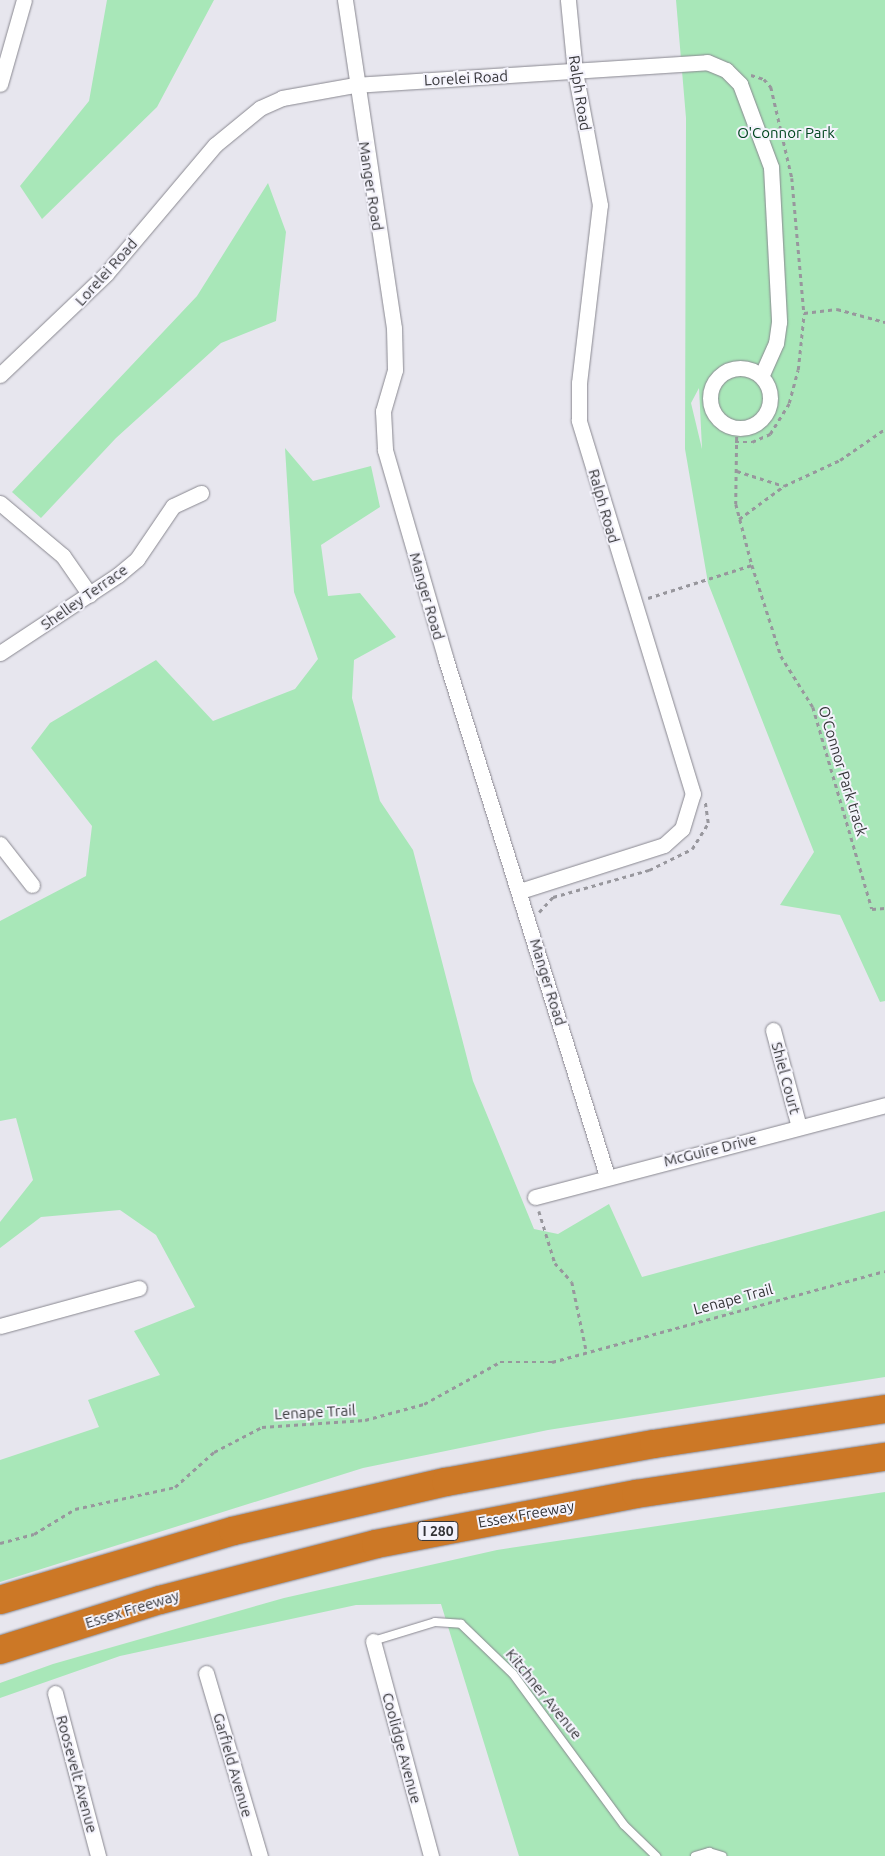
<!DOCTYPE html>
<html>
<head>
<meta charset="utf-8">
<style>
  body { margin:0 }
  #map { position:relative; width:885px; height:1856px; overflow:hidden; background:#e7e6ee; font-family:Ubuntu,sans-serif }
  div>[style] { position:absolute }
  .green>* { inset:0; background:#a8e7b8 }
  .path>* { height:2.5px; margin-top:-1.25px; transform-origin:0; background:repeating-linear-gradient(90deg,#98979d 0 4px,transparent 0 8px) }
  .roads { filter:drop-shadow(0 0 1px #898890) drop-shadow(0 0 1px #898890) }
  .lane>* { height:8px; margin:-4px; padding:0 4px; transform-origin:4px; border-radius:4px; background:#fff }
  .street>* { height:15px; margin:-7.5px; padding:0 7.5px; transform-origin:7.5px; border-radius:7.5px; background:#fff }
  .street>.ring { margin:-7.5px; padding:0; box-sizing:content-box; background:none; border:15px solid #fff; border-radius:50% }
  .highway>* { height:28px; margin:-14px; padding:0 14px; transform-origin:14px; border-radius:14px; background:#cc7826 }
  span { translate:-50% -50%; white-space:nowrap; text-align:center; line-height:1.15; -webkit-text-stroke:4px #f4f3fc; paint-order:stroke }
  .shield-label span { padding:1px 4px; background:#f4f3fc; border:1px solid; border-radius:4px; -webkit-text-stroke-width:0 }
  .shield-label { font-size:14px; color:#343437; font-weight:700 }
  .street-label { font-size:15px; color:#343437 }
  .park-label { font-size:15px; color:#00461f }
</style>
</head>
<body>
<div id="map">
  <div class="green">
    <i style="clip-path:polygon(107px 0,214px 0,157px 107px,42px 219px,20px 186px,89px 101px)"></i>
    <i style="clip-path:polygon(evenodd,676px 0,885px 0,885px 1001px,880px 1002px,840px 915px,780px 905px,814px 852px,708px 583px,685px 449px,686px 118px,676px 0,699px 388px,702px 448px,702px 449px,691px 403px,699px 388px)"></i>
    <i style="clip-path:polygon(268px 183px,286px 232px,276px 321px,221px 343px,116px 438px,41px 518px,12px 492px,197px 296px)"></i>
    <i style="clip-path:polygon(285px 448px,313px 481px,371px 466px,380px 507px,321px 545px,328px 596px,360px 593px,396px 637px,354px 660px,352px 698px,380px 801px,413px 850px,473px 1081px,534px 1229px,558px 1234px,609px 1204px,642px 1277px,885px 1211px,885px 1377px,548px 1430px,363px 1468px,0 1582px,0 1460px,99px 1427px,88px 1400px,160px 1375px,134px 1331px,195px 1307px,156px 1235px,120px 1210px,41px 1217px,0 1248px,0 1222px,33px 1180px,16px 1118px,0 1121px,0 921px,86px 876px,92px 826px,31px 748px,50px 723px,156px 660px,213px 721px,295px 689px,318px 659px,294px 592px)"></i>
    <i style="clip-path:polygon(885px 1492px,885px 1856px,519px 1856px,441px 1604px,356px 1605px,120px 1656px,0 1698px,0 1683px,53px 1664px,284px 1598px,497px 1550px)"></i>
  </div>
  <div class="path">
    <i style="left:751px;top:75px;width:14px;rotate:17deg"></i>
    <i style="left:764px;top:79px;width:11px;rotate:49deg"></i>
    <i style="left:771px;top:87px;width:93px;rotate:77deg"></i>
    <i style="left:792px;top:178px;width:136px;rotate:84.9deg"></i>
    <i style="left:737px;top:429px;width:75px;rotate:90.8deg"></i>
    <i style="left:736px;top:504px;width:63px;rotate:75.3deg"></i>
    <i style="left:752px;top:565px;width:96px;rotate:72.3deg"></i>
    <i style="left:781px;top:656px;width:60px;rotate:57.9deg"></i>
    <i style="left:813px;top:707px;width:210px;rotate:73.7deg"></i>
    <i style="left:872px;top:909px;width:13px;rotate:-4deg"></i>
    <i style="left:735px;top:442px;width:17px"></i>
    <i style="left:752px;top:442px;width:20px;rotate:-24deg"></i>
    <i style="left:770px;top:434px;width:36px;rotate:-58deg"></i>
    <i style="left:789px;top:403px;width:34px;rotate:-75deg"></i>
    <i style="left:798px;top:370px;width:57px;rotate:-84deg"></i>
    <i style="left:804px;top:313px;width:33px;rotate:-7deg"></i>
    <i style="left:837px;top:309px;width:50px;rotate:15.2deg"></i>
    <i style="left:737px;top:471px;width:49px;rotate:17.7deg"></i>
    <i style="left:784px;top:486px;width:62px;rotate:-24.9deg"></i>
    <i style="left:840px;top:460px;width:55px;rotate:-34.6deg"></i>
    <i style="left:739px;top:519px;width:56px;rotate:-36.3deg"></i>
    <i style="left:648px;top:598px;width:109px;rotate:-17.6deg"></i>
    <i style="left:539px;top:912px;width:21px;rotate:-47deg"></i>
    <i style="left:553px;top:897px;width:100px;rotate:-15.7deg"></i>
    <i style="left:649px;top:870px;width:48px;rotate:-26deg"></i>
    <i style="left:692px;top:849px;width:31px;rotate:-58deg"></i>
    <i style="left:708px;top:823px;width:21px;rotate:-98deg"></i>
    <i style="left:539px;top:1211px;width:54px;rotate:72.9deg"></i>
    <i style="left:555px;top:1263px;width:25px;rotate:48deg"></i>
    <i style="left:572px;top:1282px;width:68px;rotate:78.2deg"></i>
    <i style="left:0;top:1543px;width:35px;rotate:-15deg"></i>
    <i style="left:34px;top:1534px;width:48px;rotate:-31.4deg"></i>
    <i style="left:75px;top:1509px;width:102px;rotate:-12.4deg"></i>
    <i style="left:175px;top:1487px;width:52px;rotate:-41.9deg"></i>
    <i style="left:214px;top:1452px;width:54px;rotate:-27.5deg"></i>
    <i style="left:262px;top:1427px;width:103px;rotate:-3.9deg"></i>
    <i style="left:365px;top:1420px;width:61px;rotate:-15.2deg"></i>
    <i style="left:424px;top:1404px;width:87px;rotate:-28.9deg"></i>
    <i style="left:500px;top:1362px;width:52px"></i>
    <i style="left:552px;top:1362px;width:345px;rotate:-15.3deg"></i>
  </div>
  <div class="roads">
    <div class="lane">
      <i style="left:373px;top:1641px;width:65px;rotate:-17deg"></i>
      <i style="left:435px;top:1622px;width:26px;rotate:4deg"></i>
      <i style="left:461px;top:1624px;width:72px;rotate:43.9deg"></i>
      <i style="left:513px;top:1674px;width:187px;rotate:53.7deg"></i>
      <i style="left:624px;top:1825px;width:45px;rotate:44.1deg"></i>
      <i style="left:695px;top:1856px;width:15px;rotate:-16deg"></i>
      <i style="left:709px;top:1852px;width:14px;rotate:17deg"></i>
    </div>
    <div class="street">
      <i style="left:345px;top:0;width:332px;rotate:81.5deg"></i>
      <i style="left:394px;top:328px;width:42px;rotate:88.6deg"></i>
      <i style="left:395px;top:370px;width:43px;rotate:106.3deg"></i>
      <i style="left:383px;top:411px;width:39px;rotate:87deg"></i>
      <i style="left:385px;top:450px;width:216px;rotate:73.8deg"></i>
      <i style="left:445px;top:657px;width:544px;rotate:72.66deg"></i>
      <i style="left:0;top:84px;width:87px;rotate:-74.1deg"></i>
      <i class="ring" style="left:710px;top:368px;width:45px;height:45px"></i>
      <i style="left:0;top:375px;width:146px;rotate:-43.6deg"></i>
      <i style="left:106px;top:274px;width:169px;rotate:-49.8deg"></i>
      <i style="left:215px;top:145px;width:58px;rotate:-39.4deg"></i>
      <i style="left:260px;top:108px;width:24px;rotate:-24deg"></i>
      <i style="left:282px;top:98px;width:73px;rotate:-10.2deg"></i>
      <i style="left:354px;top:85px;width:354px;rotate:-3.7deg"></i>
      <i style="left:707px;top:62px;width:21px;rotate:23deg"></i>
      <i style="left:726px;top:70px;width:20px;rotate:45deg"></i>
      <i style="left:740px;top:84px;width:89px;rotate:69.5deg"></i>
      <i style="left:771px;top:167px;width:155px;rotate:87deg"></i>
      <i style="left:779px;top:322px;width:21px;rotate:98deg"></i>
      <i style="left:776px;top:343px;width:36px;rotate:114deg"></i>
      <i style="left:0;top:503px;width:82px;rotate:40.1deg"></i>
      <i style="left:63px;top:556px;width:47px;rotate:55.3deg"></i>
      <i style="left:0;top:653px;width:141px;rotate:-33.5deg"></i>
      <i style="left:118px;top:575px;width:25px;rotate:-40deg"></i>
      <i style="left:137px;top:559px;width:64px;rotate:-55.8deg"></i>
      <i style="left:173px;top:506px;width:31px;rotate:-25deg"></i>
      <i style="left:0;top:844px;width:52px;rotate:52deg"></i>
      <i style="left:520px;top:891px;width:151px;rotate:-17.7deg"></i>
      <i style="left:664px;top:845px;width:24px;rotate:-42deg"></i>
      <i style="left:682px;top:829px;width:37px;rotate:-73deg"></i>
      <i style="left:693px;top:794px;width:391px;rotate:-107deg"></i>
      <i style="left:579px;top:420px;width:37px;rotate:-90deg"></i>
      <i style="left:579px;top:383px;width:179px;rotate:-83.3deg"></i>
      <i style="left:600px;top:205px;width:135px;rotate:-100.6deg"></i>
      <i style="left:575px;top:72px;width:72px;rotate:-95.6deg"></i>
      <i style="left:773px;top:1030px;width:100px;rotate:75deg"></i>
      <i style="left:535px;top:1197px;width:362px;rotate:-14.7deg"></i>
      <i style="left:0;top:1326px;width:144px;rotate:-15.3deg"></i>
      <i style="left:373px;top:1641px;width:223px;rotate:74.9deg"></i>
      <i style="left:206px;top:1673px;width:191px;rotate:73.6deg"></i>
      <i style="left:55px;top:1693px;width:169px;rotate:75.2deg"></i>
    </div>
    <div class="highway">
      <i style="left:0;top:1600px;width:243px;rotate:-16.5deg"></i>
      <i style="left:233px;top:1531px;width:219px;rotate:-13deg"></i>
      <i style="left:446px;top:1482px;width:211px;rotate:-10.4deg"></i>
      <i style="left:654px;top:1444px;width:234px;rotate:-8.6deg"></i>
      <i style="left:0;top:1650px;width:168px;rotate:-17.4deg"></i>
      <i style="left:160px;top:1600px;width:223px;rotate:-14.5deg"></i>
      <i style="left:376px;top:1544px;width:265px;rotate:-10.9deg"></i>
      <i style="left:636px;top:1494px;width:252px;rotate:-8.5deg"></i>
    </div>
  </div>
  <div class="shield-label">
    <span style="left:438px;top:1531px">I 280</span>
  </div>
  <div class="street-label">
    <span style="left:466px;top:78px;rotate:-3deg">Lorelei Road</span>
    <span style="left:580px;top:93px;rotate:81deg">Ralph Road</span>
    <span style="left:371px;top:186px;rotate:81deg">Manger Road</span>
    <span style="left:106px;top:272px;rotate:-48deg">Lorelei Road</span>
    <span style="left:604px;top:506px;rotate:74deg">Ralph Road</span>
    <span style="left:427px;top:596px;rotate:74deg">Manger Road</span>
    <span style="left:84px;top:597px;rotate:-35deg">Shelley Terrace</span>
    <span style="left:843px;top:771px;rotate:73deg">O'Connor Park track</span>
    <span style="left:548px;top:982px;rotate:73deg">Manger Road</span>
    <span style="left:786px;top:1078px;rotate:75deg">Shiel Court</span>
    <span style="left:710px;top:1150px;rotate:-14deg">McGuire Drive</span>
    <span style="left:733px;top:1299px;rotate:-15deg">Lenape Trail</span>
    <span style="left:315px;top:1412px;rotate:-3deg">Lenape Trail</span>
    <span style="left:526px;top:1514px;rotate:-10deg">Essex Freeway</span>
    <span style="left:132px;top:1609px;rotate:-17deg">Essex Freeway</span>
    <span style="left:544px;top:1694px;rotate:51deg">Kitchner Avenue</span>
    <span style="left:402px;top:1748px;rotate:75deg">Coolidge Avenue</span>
    <span style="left:233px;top:1765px;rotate:74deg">Garfield Avenue</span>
    <span style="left:77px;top:1774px;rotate:75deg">Roosevelt Avenue</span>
  </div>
  <div class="park-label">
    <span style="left:786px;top:133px">O'Connor Park</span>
  </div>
</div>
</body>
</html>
